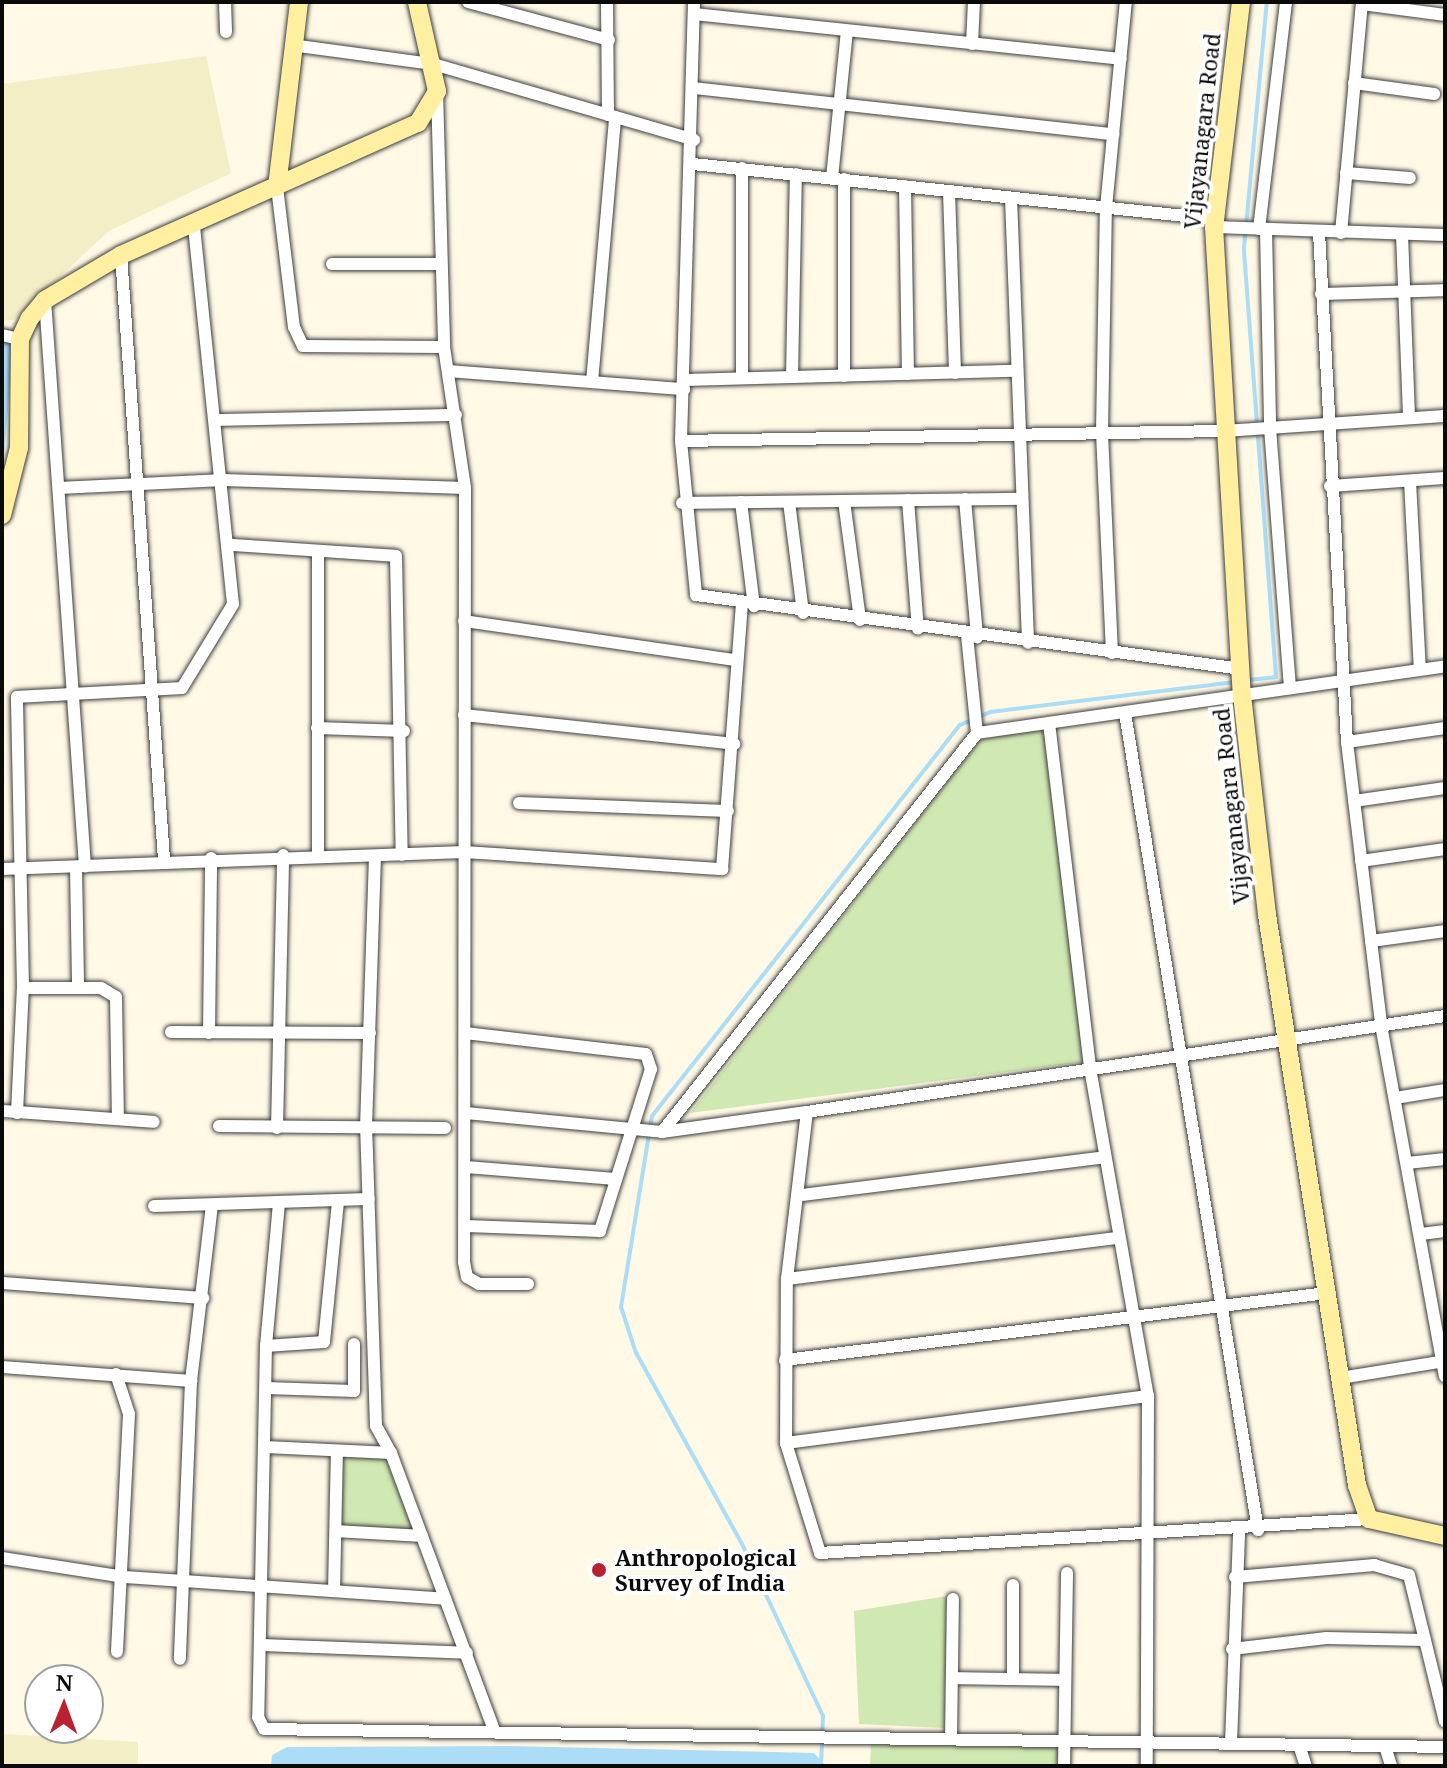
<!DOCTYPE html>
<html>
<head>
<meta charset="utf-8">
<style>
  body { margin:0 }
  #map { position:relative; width:1447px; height:1768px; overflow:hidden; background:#fff9e6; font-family:"Noto Serif",serif }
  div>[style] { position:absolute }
  .farmland>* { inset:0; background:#f4eec7 }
  .green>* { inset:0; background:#d0e8b1 }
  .water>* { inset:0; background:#abddf6 }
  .stream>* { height:4px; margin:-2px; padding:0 2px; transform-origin:2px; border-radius:2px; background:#abddf6 }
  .roads { filter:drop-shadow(0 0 2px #3d3d3d) drop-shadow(0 0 2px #3d3d3d) }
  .street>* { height:12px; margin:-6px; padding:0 6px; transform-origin:6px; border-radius:6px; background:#fff }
  .secondary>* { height:18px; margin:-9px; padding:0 9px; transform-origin:9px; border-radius:9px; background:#fff0a1 }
  .dots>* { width:22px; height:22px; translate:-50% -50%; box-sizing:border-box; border:4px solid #fff; border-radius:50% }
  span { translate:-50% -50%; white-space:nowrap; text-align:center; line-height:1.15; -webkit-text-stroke:8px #fff; paint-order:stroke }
  .street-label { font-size:22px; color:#0a0a0a }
  .poi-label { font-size:22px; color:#0a0a0a; font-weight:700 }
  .left { translate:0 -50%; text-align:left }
  .frame { position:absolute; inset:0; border:4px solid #0a0a0a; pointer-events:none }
  .north { position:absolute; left:24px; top:1664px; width:80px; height:80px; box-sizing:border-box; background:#fff; border:2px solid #9d9d9d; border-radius:50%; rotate:1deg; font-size:22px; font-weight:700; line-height:32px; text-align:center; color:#0a0a0a }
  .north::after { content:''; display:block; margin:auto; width:28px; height:36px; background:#b92230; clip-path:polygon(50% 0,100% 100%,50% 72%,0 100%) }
</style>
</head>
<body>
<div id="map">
  <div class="farmland">
    <i style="clip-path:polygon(206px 56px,231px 173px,109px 231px,13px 320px,2px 321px,2px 84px)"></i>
    <i style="clip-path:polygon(2px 1734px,138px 1742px,138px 1766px,2px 1766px)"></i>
  </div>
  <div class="green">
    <i style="clip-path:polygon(1046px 729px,1084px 1062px,690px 1113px,981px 739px)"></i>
    <i style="clip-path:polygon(341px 1457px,390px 1459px,418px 1532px,340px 1528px)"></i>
    <i style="clip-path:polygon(947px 1596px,945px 1728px,859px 1724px,854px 1611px)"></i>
    <i style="clip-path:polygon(1057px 1741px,1064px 1766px,870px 1766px,871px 1744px)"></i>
  </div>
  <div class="water">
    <i style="clip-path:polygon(2px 333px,14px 333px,2px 482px)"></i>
    <i style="clip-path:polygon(508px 1746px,814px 1753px,826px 1766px,271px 1766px,272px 1755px,287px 1747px)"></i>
  </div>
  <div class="stream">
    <i style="left:1248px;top:680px;width:28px;rotate:-6deg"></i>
    <i style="left:1276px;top:677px;width:430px;rotate:-94.3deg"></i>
    <i style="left:1244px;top:248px;width:247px;rotate:-84.7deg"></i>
    <i style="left:821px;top:1766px;width:50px;rotate:-87.7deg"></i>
    <i style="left:823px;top:1716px;width:190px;rotate:-115.2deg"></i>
    <i style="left:742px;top:1544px;width:218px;rotate:-119deg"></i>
    <i style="left:636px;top:1353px;width:48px;rotate:-108.1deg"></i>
    <i style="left:621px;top:1307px;width:193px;rotate:-80.8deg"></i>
    <i style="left:652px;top:1116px;width:498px;rotate:-51.8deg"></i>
    <i style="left:960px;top:725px;width:33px;rotate:-23deg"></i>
    <i style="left:990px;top:712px;width:247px;rotate:-7deg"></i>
  </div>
  <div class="roads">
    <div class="street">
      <i style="left:225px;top:2px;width:30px;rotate:88deg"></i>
      <i style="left:468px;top:2px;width:146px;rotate:15.1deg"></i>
      <i style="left:607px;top:2px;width:113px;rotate:89.5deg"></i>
      <i style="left:694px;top:2px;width:439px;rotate:91.7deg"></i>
      <i style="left:681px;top:441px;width:155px;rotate:84.4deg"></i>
      <i style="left:696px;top:595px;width:551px;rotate:7.72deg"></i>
      <i style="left:1362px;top:4px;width:84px;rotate:7.5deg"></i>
      <i style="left:694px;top:14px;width:429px;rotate:6deg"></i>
      <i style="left:972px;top:44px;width:42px;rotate:-87.3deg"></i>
      <i style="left:299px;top:46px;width:135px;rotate:7.7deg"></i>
      <i style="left:433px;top:64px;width:272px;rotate:16.2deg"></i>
      <i style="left:1354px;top:83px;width:81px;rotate:7.8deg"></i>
      <i style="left:694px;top:88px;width:422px;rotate:6.3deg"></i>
      <i style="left:437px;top:91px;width:256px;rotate:88.4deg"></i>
      <i style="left:444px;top:347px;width:143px;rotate:81.5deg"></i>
      <i style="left:465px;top:488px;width:774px;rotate:90.07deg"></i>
      <i style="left:464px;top:1262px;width:15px;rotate:79deg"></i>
      <i style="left:467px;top:1277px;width:14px;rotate:30deg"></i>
      <i style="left:479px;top:1284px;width:49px"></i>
      <i style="left:693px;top:164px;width:524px;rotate:6.03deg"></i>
      <i style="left:742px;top:168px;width:210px;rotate:90deg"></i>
      <i style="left:1346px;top:173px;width:64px;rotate:4.5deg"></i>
      <i style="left:832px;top:178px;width:148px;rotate:-84.2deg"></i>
      <i style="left:844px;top:179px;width:197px;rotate:90deg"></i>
      <i style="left:905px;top:186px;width:188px;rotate:89.1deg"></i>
      <i style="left:277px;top:187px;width:141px;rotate:83.1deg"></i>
      <i style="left:294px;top:327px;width:21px;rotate:65deg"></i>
      <i style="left:303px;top:346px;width:141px;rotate:0.4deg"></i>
      <i style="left:949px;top:191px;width:182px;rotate:88.1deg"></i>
      <i style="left:1011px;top:198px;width:445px;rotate:87.8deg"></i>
      <i style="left:1214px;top:227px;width:231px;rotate:2deg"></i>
      <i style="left:1259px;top:229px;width:229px;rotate:-83.2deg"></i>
      <i style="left:1266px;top:230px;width:198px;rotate:88.8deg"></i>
      <i style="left:1270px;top:428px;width:261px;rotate:85.6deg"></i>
      <i style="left:1319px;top:232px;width:511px;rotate:86.86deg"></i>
      <i style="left:1347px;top:742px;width:285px;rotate:83.1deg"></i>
      <i style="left:1381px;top:1025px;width:357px;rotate:79.7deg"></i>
      <i style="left:1341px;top:233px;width:232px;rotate:-84.8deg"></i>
      <i style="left:1402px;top:234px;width:184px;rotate:87.8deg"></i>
      <i style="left:121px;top:255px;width:607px;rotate:85.93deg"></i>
      <i style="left:332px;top:264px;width:108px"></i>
      <i style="left:1321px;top:294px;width:124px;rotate:-1.8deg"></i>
      <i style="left:45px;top:300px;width:568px;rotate:85.96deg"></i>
      <i style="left:2px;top:335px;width:18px;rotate:13deg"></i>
      <i style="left:448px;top:371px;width:237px;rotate:4.4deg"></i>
      <i style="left:792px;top:377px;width:203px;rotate:-88.9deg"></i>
      <i style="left:685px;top:380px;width:329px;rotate:-1.6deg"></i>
      <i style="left:592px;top:382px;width:266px;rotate:-85deg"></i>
      <i style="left:217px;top:420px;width:239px;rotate:-1.2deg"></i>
      <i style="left:681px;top:441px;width:542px;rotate:-1.06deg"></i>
      <i style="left:1223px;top:431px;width:223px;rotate:-3.9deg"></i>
      <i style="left:1410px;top:481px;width:188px;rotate:87deg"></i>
      <i style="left:1330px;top:486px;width:115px;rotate:-4deg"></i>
      <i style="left:59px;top:488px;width:165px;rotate:-2.8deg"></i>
      <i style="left:224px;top:480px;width:241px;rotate:1.9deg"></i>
      <i style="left:965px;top:499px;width:139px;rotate:85deg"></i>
      <i style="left:908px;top:500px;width:129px;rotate:85.6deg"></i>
      <i style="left:844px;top:501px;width:120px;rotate:82.3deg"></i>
      <i style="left:741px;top:502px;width:105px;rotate:82.9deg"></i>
      <i style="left:789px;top:502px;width:112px;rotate:82.8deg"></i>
      <i style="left:682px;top:503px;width:337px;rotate:-0.7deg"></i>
      <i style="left:232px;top:545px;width:164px;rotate:3.8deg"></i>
      <i style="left:396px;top:556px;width:299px;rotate:88.9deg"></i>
      <i style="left:318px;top:551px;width:304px;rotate:90deg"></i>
      <i style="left:464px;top:621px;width:275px;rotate:8.2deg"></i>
      <i style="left:967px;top:635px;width:99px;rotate:84.2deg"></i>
      <i style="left:1112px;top:653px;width:221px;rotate:-92.6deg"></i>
      <i style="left:1102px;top:432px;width:224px;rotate:-89deg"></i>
      <i style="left:1106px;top:208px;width:207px;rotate:-84.5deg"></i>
      <i style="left:1125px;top:713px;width:828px;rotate:80.75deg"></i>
      <i style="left:464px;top:715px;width:272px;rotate:6.1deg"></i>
      <i style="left:1049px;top:723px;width:347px;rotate:83.2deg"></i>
      <i style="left:1090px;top:1068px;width:333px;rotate:80deg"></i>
      <i style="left:1148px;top:1396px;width:370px;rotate:90.2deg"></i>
      <i style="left:317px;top:728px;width:87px;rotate:2deg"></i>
      <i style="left:1347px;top:742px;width:99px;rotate:-8.1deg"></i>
      <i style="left:1354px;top:801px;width:92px;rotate:-8.1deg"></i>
      <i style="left:519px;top:803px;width:209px;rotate:2.2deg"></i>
      <i style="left:375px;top:856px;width:268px;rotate:91.9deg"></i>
      <i style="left:366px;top:1124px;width:302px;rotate:88.1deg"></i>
      <i style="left:376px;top:1426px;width:31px;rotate:61deg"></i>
      <i style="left:1361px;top:861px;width:85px;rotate:-8.1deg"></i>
      <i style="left:76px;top:868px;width:120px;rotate:89deg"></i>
      <i style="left:2px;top:869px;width:462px;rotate:-2.1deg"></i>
      <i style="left:464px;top:852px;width:259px;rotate:3.8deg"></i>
      <i style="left:722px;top:869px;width:266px;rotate:-85.7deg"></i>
      <i style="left:1371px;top:941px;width:75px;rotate:-7.7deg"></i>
      <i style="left:23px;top:988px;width:78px"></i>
      <i style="left:101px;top:988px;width:17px;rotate:31deg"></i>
      <i style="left:116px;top:997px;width:122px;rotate:89.1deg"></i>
      <i style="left:171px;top:1032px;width:199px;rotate:0.3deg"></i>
      <i style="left:209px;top:1033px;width:175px;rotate:-89.3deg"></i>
      <i style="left:465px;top:1033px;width:182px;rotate:6.6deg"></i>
      <i style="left:646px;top:1054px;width:16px;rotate:72deg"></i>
      <i style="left:651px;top:1069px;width:170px;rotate:107.5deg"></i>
      <i style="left:600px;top:1231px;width:134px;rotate:-177.9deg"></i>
      <i style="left:1395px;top:1098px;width:51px;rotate:-9.1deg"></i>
      <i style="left:2px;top:1111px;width:152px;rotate:4.1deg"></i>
      <i style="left:17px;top:1113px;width:125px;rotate:-87.3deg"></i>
      <i style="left:23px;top:988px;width:291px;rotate:-91.2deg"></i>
      <i style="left:17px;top:697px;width:165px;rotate:-3.1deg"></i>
      <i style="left:182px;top:688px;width:98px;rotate:-58.7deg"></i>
      <i style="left:233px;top:604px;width:386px;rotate:-95.9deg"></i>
      <i style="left:466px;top:1113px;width:197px;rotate:5.5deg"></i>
      <i style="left:662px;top:1132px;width:146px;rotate:-7.9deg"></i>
      <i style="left:219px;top:1126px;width:226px;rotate:0.5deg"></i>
      <i style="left:277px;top:1128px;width:273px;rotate:-88.7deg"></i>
      <i style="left:662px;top:1132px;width:508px;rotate:-51.71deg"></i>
      <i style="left:977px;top:733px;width:473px;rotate:-8.1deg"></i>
      <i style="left:1407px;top:1163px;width:38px;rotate:-6deg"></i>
      <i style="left:466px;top:1167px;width:150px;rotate:4.6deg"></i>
      <i style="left:802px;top:1195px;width:305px;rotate:-7.1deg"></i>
      <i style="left:279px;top:1203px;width:144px;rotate:95.2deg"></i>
      <i style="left:266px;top:1346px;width:371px;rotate:91.2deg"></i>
      <i style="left:258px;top:1717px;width:13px;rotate:63deg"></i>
      <i style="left:264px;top:1729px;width:1181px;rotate:0.87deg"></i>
      <i style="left:154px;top:1206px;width:215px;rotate:-1.9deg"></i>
      <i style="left:1421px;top:1234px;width:24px;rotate:-7deg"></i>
      <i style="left:787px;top:1279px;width:334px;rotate:-7.1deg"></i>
      <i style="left:2px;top:1283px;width:202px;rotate:4.3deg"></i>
      <i style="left:266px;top:1346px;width:58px;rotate:-3.9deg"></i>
      <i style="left:324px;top:1342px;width:142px;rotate:-84.3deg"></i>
      <i style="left:785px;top:1360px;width:546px;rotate:-7.05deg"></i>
      <i style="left:2px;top:1367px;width:190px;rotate:4.2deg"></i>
      <i style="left:191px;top:1381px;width:278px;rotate:92.3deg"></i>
      <i style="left:116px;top:1374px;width:42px;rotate:72deg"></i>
      <i style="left:129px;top:1414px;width:238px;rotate:92.9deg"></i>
      <i style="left:1340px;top:1378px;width:106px;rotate:-9.2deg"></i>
      <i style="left:191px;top:1381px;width:176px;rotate:-83.2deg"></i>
      <i style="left:266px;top:1388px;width:88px;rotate:2deg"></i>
      <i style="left:354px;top:1391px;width:47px;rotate:-90deg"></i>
      <i style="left:786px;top:1443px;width:365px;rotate:-7.4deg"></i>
      <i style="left:266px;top:1447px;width:125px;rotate:2.7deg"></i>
      <i style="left:391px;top:1453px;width:298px;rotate:69.6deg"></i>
      <i style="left:1369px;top:1519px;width:550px;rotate:176.46deg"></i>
      <i style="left:820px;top:1553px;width:115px;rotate:-107.2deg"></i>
      <i style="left:786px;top:1443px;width:164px;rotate:-89.7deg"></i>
      <i style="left:787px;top:1279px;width:168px;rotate:-83.2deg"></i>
      <i style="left:807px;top:1112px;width:645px;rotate:-8.56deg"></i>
      <i style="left:336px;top:1531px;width:86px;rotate:3.3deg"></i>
      <i style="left:2px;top:1558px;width:124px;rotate:8.8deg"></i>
      <i style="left:125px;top:1577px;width:321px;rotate:3.9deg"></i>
      <i style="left:1235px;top:1577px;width:140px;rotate:-4.9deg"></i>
      <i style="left:1374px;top:1565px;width:36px;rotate:16deg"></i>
      <i style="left:1409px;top:1575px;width:151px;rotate:76.2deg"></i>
      <i style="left:334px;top:1591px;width:140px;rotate:-88.8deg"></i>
      <i style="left:262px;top:1645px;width:205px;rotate:2.2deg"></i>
      <i style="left:1232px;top:1649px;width:95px;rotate:-6.7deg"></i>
      <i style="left:1326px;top:1638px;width:99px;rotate:1.2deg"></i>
      <i style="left:952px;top:1678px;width:113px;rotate:1deg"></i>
      <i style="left:1013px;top:1678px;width:93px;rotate:-90deg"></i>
      <i style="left:951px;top:1739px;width:140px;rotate:-89.2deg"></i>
      <i style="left:1231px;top:1743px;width:212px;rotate:-87.8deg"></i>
      <i style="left:1299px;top:1745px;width:22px;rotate:72deg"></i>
      <i style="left:1385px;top:1746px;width:21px;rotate:73deg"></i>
      <i style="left:1064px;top:1766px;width:193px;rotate:-89.1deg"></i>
    </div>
    <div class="secondary">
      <i style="left:1241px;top:2px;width:227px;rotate:96.8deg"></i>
      <i style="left:1214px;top:227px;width:469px;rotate:86.6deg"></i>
      <i style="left:1242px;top:695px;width:221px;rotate:83.5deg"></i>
      <i style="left:1267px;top:915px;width:577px;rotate:81.03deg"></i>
      <i style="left:1357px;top:1485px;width:36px;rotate:71deg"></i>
      <i style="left:1369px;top:1519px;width:78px;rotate:12.6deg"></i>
      <i style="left:277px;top:187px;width:186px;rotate:-83.2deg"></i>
      <i style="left:2px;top:515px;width:69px;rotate:-75.8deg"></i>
      <i style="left:19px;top:448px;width:109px;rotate:-89.5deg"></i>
      <i style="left:20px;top:339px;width:23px;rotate:-65deg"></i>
      <i style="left:30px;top:318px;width:23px;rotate:-50deg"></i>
      <i style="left:45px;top:300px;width:88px;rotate:-30.6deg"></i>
      <i style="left:121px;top:255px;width:325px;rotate:-24deg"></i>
      <i style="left:418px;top:123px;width:37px;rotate:-59deg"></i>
      <i style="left:437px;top:91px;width:91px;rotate:-102.7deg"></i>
    </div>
  </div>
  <div class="dots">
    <i style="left:599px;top:1570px;background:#b92230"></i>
  </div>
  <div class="street-label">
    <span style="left:1202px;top:131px;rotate:-84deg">Vijayanagara Road</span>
    <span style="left:1231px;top:806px;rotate:-96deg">Vijayanagara Road</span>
  </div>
  <div class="poi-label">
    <span class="left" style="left:615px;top:1570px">Anthropological<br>Survey of India</span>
  </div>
  <div class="frame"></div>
  <div class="north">N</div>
</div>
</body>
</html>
